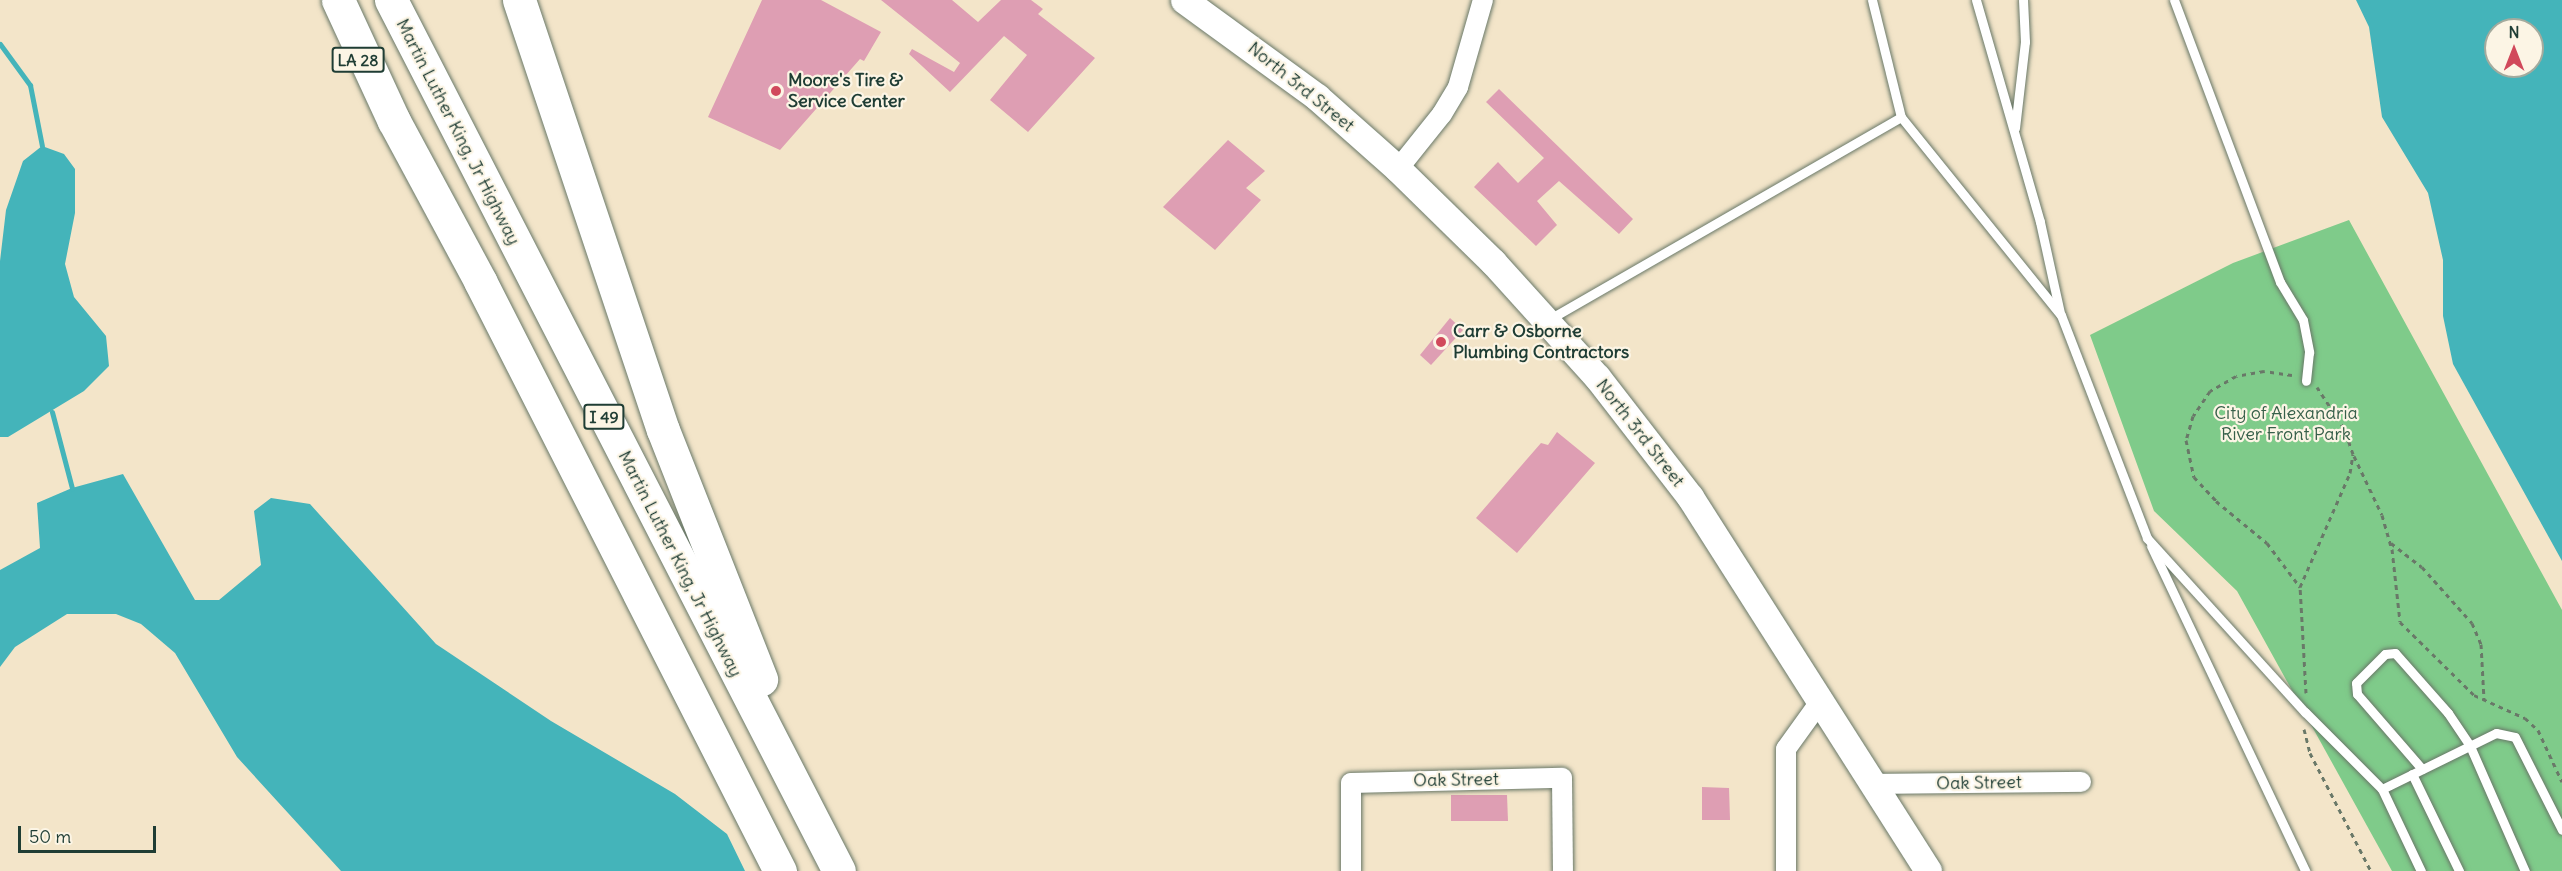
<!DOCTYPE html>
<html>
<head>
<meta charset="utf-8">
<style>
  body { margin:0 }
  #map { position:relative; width:2562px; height:871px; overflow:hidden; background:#f3e5c9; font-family:Delius,sans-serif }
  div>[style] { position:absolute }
  .green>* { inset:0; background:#7fcb8a }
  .water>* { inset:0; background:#44b4ba }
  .stream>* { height:5px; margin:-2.5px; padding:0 2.5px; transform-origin:2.5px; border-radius:2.5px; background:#44b4ba }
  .building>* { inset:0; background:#de9eb3 }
  .path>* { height:3px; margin-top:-1.5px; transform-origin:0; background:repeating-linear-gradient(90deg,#697868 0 4.5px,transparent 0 9px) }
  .roads { filter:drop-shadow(0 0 2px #697868) drop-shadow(0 0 2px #697868) }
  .service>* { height:9px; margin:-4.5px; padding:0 4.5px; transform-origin:4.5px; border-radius:4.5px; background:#fff }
  .minor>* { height:20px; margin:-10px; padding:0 10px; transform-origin:10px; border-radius:10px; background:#fff }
  .secondary>* { height:27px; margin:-13.5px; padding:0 13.5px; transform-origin:13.5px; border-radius:13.5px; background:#fff }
  .motorway>* { height:33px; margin:-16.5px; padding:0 16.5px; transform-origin:16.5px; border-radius:16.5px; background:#fff }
  .dots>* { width:16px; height:16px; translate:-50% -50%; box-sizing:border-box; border:3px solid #fcf5e5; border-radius:50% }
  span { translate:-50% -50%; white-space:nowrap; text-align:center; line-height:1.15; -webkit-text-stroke:4.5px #fcf5e5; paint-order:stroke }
  .shield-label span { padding:2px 4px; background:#fcf5e5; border:2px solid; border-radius:4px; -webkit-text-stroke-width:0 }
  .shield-label { font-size:16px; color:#1f3d34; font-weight:700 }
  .poi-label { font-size:18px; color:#1f3d34; font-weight:700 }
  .left { translate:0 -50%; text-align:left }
  .street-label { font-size:18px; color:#1f3d34 }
  .park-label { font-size:18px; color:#37604a }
  .north { position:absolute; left:2484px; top:18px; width:60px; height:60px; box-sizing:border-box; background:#fcf5e5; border:2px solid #a4ab9e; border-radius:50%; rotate:0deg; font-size:16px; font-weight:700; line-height:24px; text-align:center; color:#1f3d34 }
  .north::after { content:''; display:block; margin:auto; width:21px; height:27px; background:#d1495b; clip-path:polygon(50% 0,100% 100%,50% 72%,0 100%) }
  .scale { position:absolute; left:18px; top:826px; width:138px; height:27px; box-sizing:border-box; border:3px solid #1f3d34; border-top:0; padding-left:8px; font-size:18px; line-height:21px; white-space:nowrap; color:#1f3d34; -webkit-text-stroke:4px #fcf5e5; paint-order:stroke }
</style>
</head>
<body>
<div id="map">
  <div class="green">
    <i style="clip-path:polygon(2349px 220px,2562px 610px,2562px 871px,2392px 871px,2237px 591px,2154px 511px,2090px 335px,2233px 263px)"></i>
  </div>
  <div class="water">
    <i style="clip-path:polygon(evenodd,2356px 0,2562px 0,2562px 561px,2453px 364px,2443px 316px,2443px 260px,2428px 193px,2382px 117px,2369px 27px,2356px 0,2496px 30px,2532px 30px,2532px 66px,2496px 66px,2496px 30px)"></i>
    <i style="clip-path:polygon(42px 146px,64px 154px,75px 169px,75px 213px,65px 264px,74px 297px,106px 336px,109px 366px,84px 391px,8px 437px,0 437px,0 261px,6px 210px,23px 161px)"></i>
    <i style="clip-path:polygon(123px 474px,195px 600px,219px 600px,261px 565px,254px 511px,271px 498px,310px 504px,436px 644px,551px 721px,675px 794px,727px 834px,745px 871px,341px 871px,237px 757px,175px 653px,141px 624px,116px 614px,67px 614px,15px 647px,0 667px,0 570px,40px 548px,37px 503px,72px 488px)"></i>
  </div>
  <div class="stream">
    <i style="left:0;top:44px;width:51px;rotate:53.8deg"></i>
    <i style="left:30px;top:85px;width:62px;rotate:78.9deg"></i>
    <i style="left:52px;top:412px;width:79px;rotate:75.3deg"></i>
  </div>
  <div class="building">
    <i style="clip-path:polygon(762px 0,821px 0,881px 32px,864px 61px,860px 59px,780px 150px,708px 117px)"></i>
    <i style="clip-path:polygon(881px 0,952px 0,978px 22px,1001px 0,1031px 0,1043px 9px,1038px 14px,1095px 58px,1028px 132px,990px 100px,1027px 55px,1004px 36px,950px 92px,909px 54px,912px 49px,954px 72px,960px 63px)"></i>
    <i style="clip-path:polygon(1499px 89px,1633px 219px,1619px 234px,1559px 181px,1537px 201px,1557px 225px,1536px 246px,1474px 187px,1498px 162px,1518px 183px,1544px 158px,1486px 102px)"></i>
    <i style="clip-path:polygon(1228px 140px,1265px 171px,1246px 188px,1261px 200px,1215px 250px,1163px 207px)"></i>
    <i style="clip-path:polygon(1450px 318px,1463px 330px,1431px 365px,1420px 355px)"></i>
    <i style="clip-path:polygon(1557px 432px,1595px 463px,1517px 553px,1476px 518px,1541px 443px,1548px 445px)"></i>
    <i style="clip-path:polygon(1702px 787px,1729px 788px,1730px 820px,1702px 820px)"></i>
    <i style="clip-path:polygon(1451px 795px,1507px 795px,1508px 821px,1451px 821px)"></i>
  </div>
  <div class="path">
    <i style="left:2292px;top:375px;width:28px;rotate:-172deg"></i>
    <i style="left:2264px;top:371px;width:28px;rotate:170deg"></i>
    <i style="left:2236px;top:376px;width:30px;rotate:150deg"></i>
    <i style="left:2210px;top:391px;width:30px;rotate:124deg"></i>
    <i style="left:2193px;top:416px;width:25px;rotate:106deg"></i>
    <i style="left:2186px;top:440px;width:38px;rotate:78deg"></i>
    <i style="left:2194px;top:477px;width:33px;rotate:47deg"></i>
    <i style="left:2216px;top:501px;width:66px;rotate:39.5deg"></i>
    <i style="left:2267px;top:543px;width:55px;rotate:53.1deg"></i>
    <i style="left:2354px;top:456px;width:65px;rotate:64.6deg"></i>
    <i style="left:2382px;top:515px;width:35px;rotate:74deg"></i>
    <i style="left:2392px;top:549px;width:73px;rotate:83.7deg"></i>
    <i style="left:2400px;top:622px;width:104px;rotate:44.6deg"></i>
    <i style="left:2474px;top:695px;width:56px;rotate:24.3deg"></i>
    <i style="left:2525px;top:718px;width:18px;rotate:43deg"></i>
    <i style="left:2538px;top:730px;width:57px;rotate:65.2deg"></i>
    <i style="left:2391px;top:543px;width:39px;rotate:38deg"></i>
    <i style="left:2422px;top:567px;width:75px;rotate:48.2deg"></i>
    <i style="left:2472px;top:623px;width:23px;rotate:67deg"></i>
    <i style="left:2481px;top:644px;width:55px;rotate:86.9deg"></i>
    <i style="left:2306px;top:693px;width:106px;rotate:-93.2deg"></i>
    <i style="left:2300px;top:587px;width:124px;rotate:-66.3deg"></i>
    <i style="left:2350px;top:473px;width:19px;rotate:-81deg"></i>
    <i style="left:2353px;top:454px;width:28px;rotate:-109deg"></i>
    <i style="left:2344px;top:428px;width:49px;rotate:-123.4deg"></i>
    <i style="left:2304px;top:729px;width:25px;rotate:76deg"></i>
    <i style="left:2310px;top:753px;width:133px;rotate:62.7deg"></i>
  </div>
  <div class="roads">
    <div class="service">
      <i style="left:1872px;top:0;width:121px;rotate:76.1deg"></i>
      <i style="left:1976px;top:0;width:231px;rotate:73.9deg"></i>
      <i style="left:2040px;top:222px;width:93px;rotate:77.6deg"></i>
      <i style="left:2174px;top:0;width:301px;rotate:69.4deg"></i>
      <i style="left:2280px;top:282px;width:44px;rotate:58.8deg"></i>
      <i style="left:2303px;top:320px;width:33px;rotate:79deg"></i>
      <i style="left:2309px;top:352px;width:29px;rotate:96deg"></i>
      <i style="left:2015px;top:128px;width:87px;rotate:-83.4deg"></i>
      <i style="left:2025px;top:42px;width:42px;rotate:-92.7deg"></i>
      <i style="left:1548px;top:320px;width:407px;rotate:-29.9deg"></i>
      <i style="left:1901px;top:117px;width:255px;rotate:51.1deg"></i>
      <i style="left:2061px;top:315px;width:239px;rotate:68.9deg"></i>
      <i style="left:2147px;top:538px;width:235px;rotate:47.8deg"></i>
      <i style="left:2305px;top:712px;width:109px;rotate:45deg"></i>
      <i style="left:2382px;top:789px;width:91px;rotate:64.6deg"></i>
      <i style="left:2151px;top:546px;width:360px;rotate:64.6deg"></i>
      <i style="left:2422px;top:769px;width:99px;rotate:-130.9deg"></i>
      <i style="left:2357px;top:694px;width:11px;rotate:-95deg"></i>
      <i style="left:2356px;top:683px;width:41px;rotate:-45deg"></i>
      <i style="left:2385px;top:654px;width:10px;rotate:-6deg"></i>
      <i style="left:2395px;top:653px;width:80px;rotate:48.5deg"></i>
      <i style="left:2448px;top:713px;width:40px;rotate:56deg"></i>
      <i style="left:2470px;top:746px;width:137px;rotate:66.3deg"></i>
      <i style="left:2412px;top:774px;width:108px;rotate:64.1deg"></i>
      <i style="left:2382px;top:789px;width:127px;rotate:-26.2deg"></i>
      <i style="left:2496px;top:733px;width:19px;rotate:12deg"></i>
      <i style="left:2515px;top:737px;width:104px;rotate:63.2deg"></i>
    </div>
    <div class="minor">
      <i style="left:1398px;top:169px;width:70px;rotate:-51.3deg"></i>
      <i style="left:1442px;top:114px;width:31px;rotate:-59deg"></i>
      <i style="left:1458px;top:87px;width:91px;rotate:-74deg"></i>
      <i style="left:1876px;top:784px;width:205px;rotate:-0.6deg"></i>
      <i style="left:1351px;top:871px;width:88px;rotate:-90deg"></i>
      <i style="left:1351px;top:783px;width:211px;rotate:-1.4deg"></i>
      <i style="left:1562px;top:778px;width:93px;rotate:89.4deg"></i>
      <i style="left:1786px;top:871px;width:122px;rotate:-90deg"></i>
      <i style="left:1786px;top:749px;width:62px;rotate:-54.2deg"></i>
    </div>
    <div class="secondary">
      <i style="left:1184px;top:0;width:165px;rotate:36.1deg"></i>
      <i style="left:1317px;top:97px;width:108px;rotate:41.6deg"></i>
      <i style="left:1398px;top:169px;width:133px;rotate:44.4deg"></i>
      <i style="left:1493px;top:262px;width:155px;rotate:47.9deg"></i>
      <i style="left:1597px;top:377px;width:152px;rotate:52.2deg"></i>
      <i style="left:1690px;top:497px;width:443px;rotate:57.5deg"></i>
    </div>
    <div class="motorway">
      <i style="left:338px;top:0;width:133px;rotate:65.2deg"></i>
      <i style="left:394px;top:121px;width:182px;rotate:61.7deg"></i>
      <i style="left:480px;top:281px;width:662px;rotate:63.05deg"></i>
      <i style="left:391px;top:0;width:979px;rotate:62.78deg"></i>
      <i style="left:519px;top:0;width:453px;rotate:71.5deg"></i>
      <i style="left:663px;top:430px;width:268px;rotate:68.5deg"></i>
    </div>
  </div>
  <div class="dots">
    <i style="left:776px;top:91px;background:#d1495b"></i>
    <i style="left:1441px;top:342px;background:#d1495b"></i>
  </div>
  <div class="shield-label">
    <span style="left:358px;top:60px">LA 28</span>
    <span style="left:604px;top:417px">I 49</span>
  </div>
  <div class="poi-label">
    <span class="left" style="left:788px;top:91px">Moore's Tire &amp;<br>Service Center</span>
    <span class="left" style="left:1453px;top:342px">Carr &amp; Osborne<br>Plumbing Contractors</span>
  </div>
  <div class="street-label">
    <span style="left:1301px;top:87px;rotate:39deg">North 3rd Street</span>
    <span style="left:458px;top:132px;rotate:63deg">Martin Luther King, Jr Highway</span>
    <span style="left:1640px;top:433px;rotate:52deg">North 3rd Street</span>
    <span style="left:680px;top:564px;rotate:63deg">Martin Luther King, Jr Highway</span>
    <span style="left:1456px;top:780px;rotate:-1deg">Oak Street</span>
    <span style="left:1979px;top:783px;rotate:-1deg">Oak Street</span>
  </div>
  <div class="park-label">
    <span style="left:2286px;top:424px">City of Alexandria<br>River Front Park</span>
  </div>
  <div class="north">N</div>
  <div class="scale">50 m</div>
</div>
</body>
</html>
